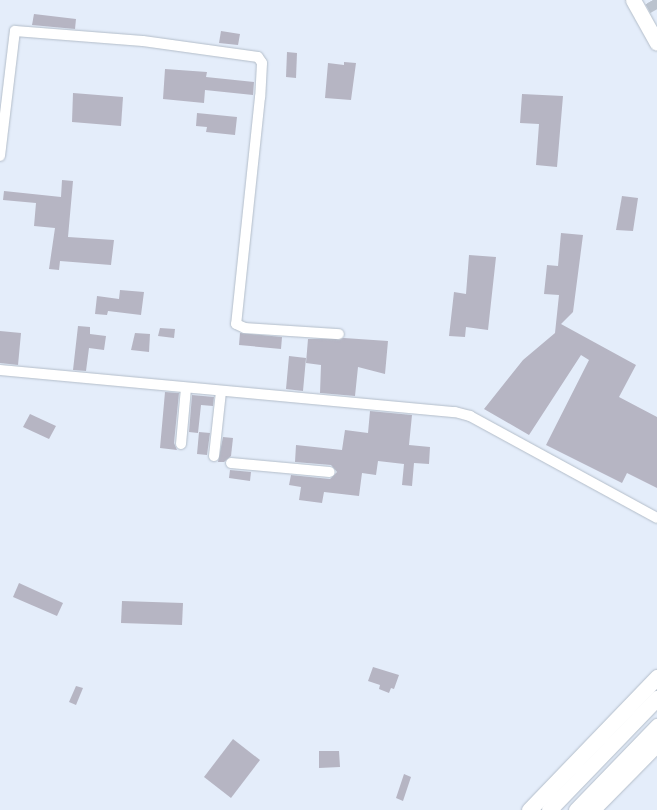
<!DOCTYPE html>
<html>
<head>
<meta charset="utf-8">
<style>
  body { margin:0 }
  #map { position:relative; width:657px; height:810px; overflow:hidden; background:#e4edfa; font-family:Lora,serif }
  div>[style] { position:absolute }
  .building>* { inset:0; background:#b6b5c3 }
  .secondary-tunnel>* { height:15px; margin-top:-7.5px; transform-origin:0; background:repeating-linear-gradient(90deg,#bbc3ce 0 15px,transparent 0 23px) }
  .roads { filter:drop-shadow(0 0 1px #b3bdc9) drop-shadow(0 0 1px #b3bdc9) }
  .minor>* { height:10px; margin:-5px; padding:0 5px; transform-origin:5px; border-radius:5px; background:#fff }
  .secondary>* { height:15px; margin:-7.5px; padding:0 7.5px; transform-origin:7.5px; border-radius:7.5px; background:#fff }
  span { translate:-50% -50%; white-space:nowrap; text-align:center; line-height:1.15; -webkit-text-stroke:5px #fff; paint-order:stroke }
</style>
</head>
<body>
<div id="map">
  <div class="building">
    <i style="clip-path:polygon(34px 14px,76px 19px,75px 29px,32px 25px)"></i>
    <i style="clip-path:polygon(221px 31px,240px 34px,238px 45px,219px 43px)"></i>
    <i style="clip-path:polygon(287px 52px,297px 53px,296px 78px,286px 77px)"></i>
    <i style="clip-path:polygon(344px 62px,356px 63px,351px 100px,325px 98px,328px 63px,344px 65px)"></i>
    <i style="clip-path:polygon(165px 69px,207px 72px,206px 77px,254px 82px,253px 95px,205px 90px,204px 103px,163px 99px)"></i>
    <i style="clip-path:polygon(73px 93px,123px 97px,121px 126px,72px 122px)"></i>
    <i style="clip-path:polygon(522px 94px,563px 96px,557px 167px,536px 165px,539px 124px,520px 123px)"></i>
    <i style="clip-path:polygon(197px 113px,237px 117px,235px 135px,206px 132px,207px 127px,196px 126px)"></i>
    <i style="clip-path:polygon(62px 180px,73px 181px,68px 237px,114px 240px,111px 265px,60px 261px,59px 270px,49px 269px,55px 228px,34px 226px,36px 203px,3px 200px,4px 191px,61px 197px)"></i>
    <i style="clip-path:polygon(622px 196px,638px 198px,633px 231px,616px 230px)"></i>
    <i style="clip-path:polygon(561px 233px,583px 235px,573px 312px,561px 324px,636px 365px,619px 397px,657px 417px,657px 488px,627px 473px,622px 483px,546px 445px,589px 360px,581px 355px,529px 435px,484px 409px,523px 360px,555px 333px,559px 295px,544px 294px,547px 265px,558px 266px)"></i>
    <i style="clip-path:polygon(469px 255px,496px 257px,488px 330px,466px 327px,465px 337px,449px 336px,454px 292px,466px 294px)"></i>
    <i style="clip-path:polygon(120px 290px,144px 292px,141px 315px,108px 311px,107px 315px,95px 314px,97px 296px,119px 299px)"></i>
    <i style="clip-path:polygon(78px 326px,90px 327px,90px 334px,106px 336px,104px 350px,89px 348px,86px 371px,73px 370px)"></i>
    <i style="clip-path:polygon(160px 328px,175px 329px,174px 338px,158px 336px)"></i>
    <i style="clip-path:polygon(0 331px,21px 333px,18px 365px,0 363px)"></i>
    <i style="clip-path:polygon(135px 333px,150px 334px,149px 352px,131px 350px)"></i>
    <i style="clip-path:polygon(240px 333px,282px 337px,281px 349px,239px 345px)"></i>
    <i style="clip-path:polygon(344px 338px,388px 341px,385px 374px,358px 367px,355px 396px,320px 393px,321px 365px,306px 363px,308px 339px)"></i>
    <i style="clip-path:polygon(289px 356px,306px 358px,303px 391px,286px 389px)"></i>
    <i style="clip-path:polygon(165px 392px,179px 393px,174px 443px,177px 450px,160px 448px)"></i>
    <i style="clip-path:polygon(192px 395px,214px 397px,213px 406px,201px 405px,198px 433px,189px 432px)"></i>
    <i style="clip-path:polygon(370px 411px,412px 415px,409px 445px,430px 447px,429px 464px,414px 463px,412px 486px,402px 485px,404px 464px,378px 461px,376px 475px,362px 473px,359px 496px,324px 492px,322px 503px,299px 500px,301px 487px,289px 485px,291px 475px,330px 479px,337px 472px,331px 465px,295px 462px,296px 445px,342px 450px,345px 430px,368px 433px)"></i>
    <i style="clip-path:polygon(30px 414px,56px 426px,49px 439px,23px 427px)"></i>
    <i style="clip-path:polygon(199px 432px,210px 433px,207px 455px,197px 454px)"></i>
    <i style="clip-path:polygon(223px 437px,233px 438px,231px 456px,224px 462px,218px 462px)"></i>
    <i style="clip-path:polygon(230px 470px,251px 472px,250px 481px,229px 478px)"></i>
    <i style="clip-path:polygon(19px 583px,63px 603px,57px 616px,13px 597px)"></i>
    <i style="clip-path:polygon(122px 601px,183px 603px,182px 625px,121px 623px)"></i>
    <i style="clip-path:polygon(373px 667px,399px 675px,394px 689px,391px 688px,389px 693px,379px 689px,380px 685px,368px 681px)"></i>
    <i style="clip-path:polygon(76px 686px,83px 688px,76px 705px,69px 702px)"></i>
    <i style="clip-path:polygon(233px 739px,260px 760px,231px 798px,204px 777px)"></i>
    <i style="clip-path:polygon(319px 751px,339px 751px,340px 767px,319px 768px)"></i>
    <i style="clip-path:polygon(404px 774px,411px 777px,403px 801px,396px 798px)"></i>
  </div>
  <div class="secondary-tunnel">
    <i style="left:652px;top:0;width:10px;rotate:61deg"></i>
  </div>
  <div class="roads">
    <div class="minor">
      <i style="left:0;top:156px;width:126px;rotate:-83.2deg"></i>
      <i style="left:15px;top:31px;width:128px;rotate:4.5deg"></i>
      <i style="left:143px;top:41px;width:116px;rotate:7.9deg"></i>
      <i style="left:258px;top:57px;width:7px;rotate:56deg"></i>
      <i style="left:262px;top:63px;width:34px;rotate:93deg"></i>
      <i style="left:260px;top:97px;width:228px;rotate:96deg"></i>
      <i style="left:236px;top:324px;width:10px;rotate:24deg"></i>
      <i style="left:245px;top:328px;width:94px;rotate:3.7deg"></i>
      <i style="left:0;top:370px;width:457px;rotate:5.3deg"></i>
      <i style="left:455px;top:412px;width:16px;rotate:15deg"></i>
      <i style="left:470px;top:416px;width:213px;rotate:28.6deg"></i>
      <i style="left:181px;top:444px;width:56px;rotate:-84.9deg"></i>
      <i style="left:214px;top:456px;width:64px;rotate:-83.8deg"></i>
      <i style="left:231px;top:463px;width:99px;rotate:5.2deg"></i>
    </div>
    <div class="secondary">
      <i style="left:633px;top:0;width:49px;rotate:60.8deg"></i>
      <i style="left:529px;top:810px;width:185px;rotate:-46.1deg"></i>
      <i style="left:549px;top:810px;width:156px;rotate:-46deg"></i>
      <i style="left:576px;top:810px;width:117px;rotate:-46deg"></i>
      <i style="left:592px;top:810px;width:93px;rotate:-45.4deg"></i>
    </div>
  </div>
</div>
</body>
</html>
